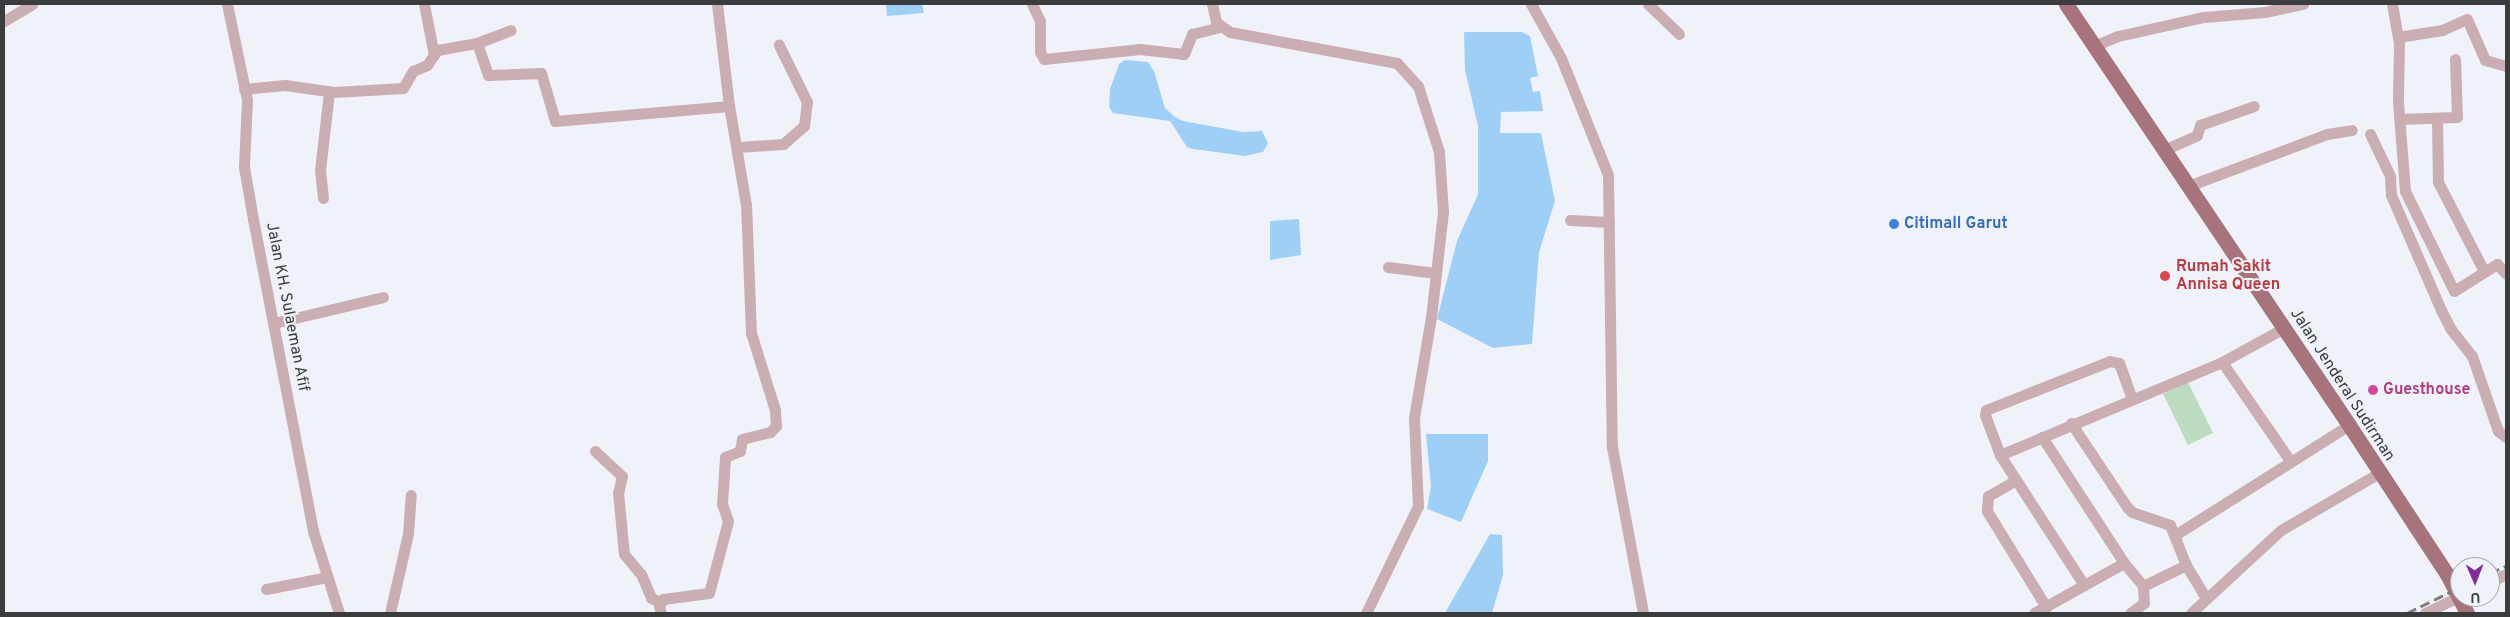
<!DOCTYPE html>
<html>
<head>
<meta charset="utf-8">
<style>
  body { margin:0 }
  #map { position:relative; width:2510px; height:617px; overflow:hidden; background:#eff3f9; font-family:Overpass,sans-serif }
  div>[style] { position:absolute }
  .green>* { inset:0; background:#bbdcc0 }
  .water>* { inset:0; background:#9ed0f7 }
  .minor>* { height:11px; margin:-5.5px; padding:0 5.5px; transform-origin:5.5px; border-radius:5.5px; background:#cbaeb2 }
  .primary>* { height:15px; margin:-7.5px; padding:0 7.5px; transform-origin:7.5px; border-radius:7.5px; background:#a7747c }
  .rail>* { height:3px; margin-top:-1.5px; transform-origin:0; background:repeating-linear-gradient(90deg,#7a7c80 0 10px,transparent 0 15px) }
  .dots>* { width:14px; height:14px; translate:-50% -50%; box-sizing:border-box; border:2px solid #eff3f9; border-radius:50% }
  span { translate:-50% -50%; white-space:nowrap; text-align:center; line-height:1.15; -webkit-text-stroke:4px #eff3f9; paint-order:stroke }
  .shop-label { font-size:16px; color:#366cbe; font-weight:700 }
  .left { translate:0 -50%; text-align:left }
  .health-label { font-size:16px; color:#be3a42; font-weight:700 }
  .street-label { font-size:16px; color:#3a3c3e }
  .hotel-label { font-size:16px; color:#b23c85; font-weight:700 }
  .frame { position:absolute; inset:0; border:5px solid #3a3c3e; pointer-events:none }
  .north { position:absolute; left:2450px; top:557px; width:50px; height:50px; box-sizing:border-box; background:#eff3f9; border:1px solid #a7aaae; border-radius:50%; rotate:179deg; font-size:14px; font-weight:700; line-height:20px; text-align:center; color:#3a3c3e }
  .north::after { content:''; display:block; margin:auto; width:18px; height:22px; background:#852b97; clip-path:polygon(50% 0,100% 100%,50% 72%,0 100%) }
</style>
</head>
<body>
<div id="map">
  <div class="green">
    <i style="clip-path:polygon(2188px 382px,2213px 433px,2188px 445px,2163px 394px)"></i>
  </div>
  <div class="water">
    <i style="clip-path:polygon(886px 4px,922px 4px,924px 13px,887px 16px)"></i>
    <i style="clip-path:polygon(1464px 32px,1522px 32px,1530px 36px,1538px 76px,1530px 78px,1533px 92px,1540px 91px,1543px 111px,1501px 112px,1500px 133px,1541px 133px,1555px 201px,1539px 252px,1532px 344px,1493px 348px,1437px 319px,1457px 241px,1478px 194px,1478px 126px,1465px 70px)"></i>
    <i style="clip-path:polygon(1125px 60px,1148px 62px,1154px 71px,1165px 108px,1175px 117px,1183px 121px,1243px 132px,1262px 131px,1268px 143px,1263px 152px,1245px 156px,1193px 149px,1187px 147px,1170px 121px,1113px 113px,1109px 107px,1110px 89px,1119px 64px)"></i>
    <i style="clip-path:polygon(1299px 219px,1301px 255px,1270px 260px,1270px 221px)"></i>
    <i style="clip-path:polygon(1426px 434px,1488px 434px,1488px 461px,1461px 522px,1427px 509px,1431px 486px)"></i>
    <i style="clip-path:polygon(1490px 534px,1502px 535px,1503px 575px,1492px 613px,1445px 613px)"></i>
  </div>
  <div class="minor">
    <i style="left:227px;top:4px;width:98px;rotate:78.2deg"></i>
    <i style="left:247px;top:100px;width:67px;rotate:92.6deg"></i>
    <i style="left:244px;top:167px;width:53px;rotate:80.2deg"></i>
    <i style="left:253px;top:219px;width:318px;rotate:79.1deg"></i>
    <i style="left:313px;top:531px;width:86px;rotate:72.4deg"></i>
    <i style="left:424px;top:4px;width:52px;rotate:78.9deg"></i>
    <i style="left:1032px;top:4px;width:19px;rotate:65deg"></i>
    <i style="left:1040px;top:21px;width:31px;rotate:90deg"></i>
    <i style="left:1040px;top:52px;width:8px;rotate:60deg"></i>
    <i style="left:1044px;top:59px;width:97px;rotate:-5.9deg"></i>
    <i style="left:1140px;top:49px;width:44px;rotate:6.5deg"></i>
    <i style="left:1184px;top:54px;width:22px;rotate:-68deg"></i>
    <i style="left:1192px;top:34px;width:30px;rotate:-14deg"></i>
    <i style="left:1212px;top:4px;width:18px;rotate:77deg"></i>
    <i style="left:1216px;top:22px;width:17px;rotate:36deg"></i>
    <i style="left:1230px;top:32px;width:170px;rotate:10.5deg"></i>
    <i style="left:1397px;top:63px;width:31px;rotate:48deg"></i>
    <i style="left:1418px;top:86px;width:69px;rotate:72.3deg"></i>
    <i style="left:1439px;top:152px;width:60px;rotate:86.2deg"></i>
    <i style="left:1443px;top:212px;width:106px;rotate:96.5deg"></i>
    <i style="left:1431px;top:317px;width:102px;rotate:99.6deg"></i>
    <i style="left:1414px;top:418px;width:88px;rotate:87.4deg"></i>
    <i style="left:1418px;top:506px;width:119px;rotate:115.9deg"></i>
    <i style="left:1531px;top:4px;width:62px;rotate:60.9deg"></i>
    <i style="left:1561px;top:58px;width:126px;rotate:68.1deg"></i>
    <i style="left:1608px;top:175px;width:272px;rotate:89.2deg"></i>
    <i style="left:1612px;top:447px;width:169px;rotate:79.4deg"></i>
    <i style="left:1648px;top:4px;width:43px;rotate:44.1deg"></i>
    <i style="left:2392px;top:4px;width:39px;rotate:80deg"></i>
    <i style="left:2399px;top:42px;width:60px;rotate:91deg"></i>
    <i style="left:2398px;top:102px;width:89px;rotate:85.5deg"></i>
    <i style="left:2405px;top:191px;width:111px;rotate:63.9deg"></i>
    <i style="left:2454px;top:291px;width:51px;rotate:-32.1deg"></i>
    <i style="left:2497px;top:264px;width:13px;rotate:48deg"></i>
    <i style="left:4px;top:21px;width:33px;rotate:-31deg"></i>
    <i style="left:2398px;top:37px;width:45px;rotate:-9deg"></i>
    <i style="left:2442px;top:30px;width:27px;rotate:-24deg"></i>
    <i style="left:2467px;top:19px;width:45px;rotate:66.3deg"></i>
    <i style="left:2485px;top:60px;width:22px;rotate:16deg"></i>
    <i style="left:477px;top:43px;width:34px;rotate:71deg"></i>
    <i style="left:488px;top:75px;width:53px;rotate:-2.2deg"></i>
    <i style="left:541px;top:73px;width:50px;rotate:73.7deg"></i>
    <i style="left:555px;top:121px;width:175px;rotate:-4.9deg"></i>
    <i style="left:2094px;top:46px;width:26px;rotate:-23deg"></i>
    <i style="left:2118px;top:36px;width:88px;rotate:-12.5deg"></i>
    <i style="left:2204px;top:17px;width:61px;rotate:-4.7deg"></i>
    <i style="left:2265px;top:12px;width:39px;rotate:-12deg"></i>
    <i style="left:244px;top:89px;width:41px;rotate:-5.6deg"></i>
    <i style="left:285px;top:85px;width:49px;rotate:8.1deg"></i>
    <i style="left:334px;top:92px;width:69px;rotate:-3.3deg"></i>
    <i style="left:403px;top:88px;width:20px;rotate:-60deg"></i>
    <i style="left:413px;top:71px;width:15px;rotate:-23deg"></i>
    <i style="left:427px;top:65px;width:18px;rotate:-56deg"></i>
    <i style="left:437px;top:50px;width:41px;rotate:-9.9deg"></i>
    <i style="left:477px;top:43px;width:36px;rotate:-21deg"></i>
    <i style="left:2400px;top:119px;width:57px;rotate:-2deg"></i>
    <i style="left:2457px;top:117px;width:58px;rotate:-92deg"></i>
    <i style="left:2437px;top:119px;width:63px;rotate:89.1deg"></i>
    <i style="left:2438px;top:182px;width:100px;rotate:62.7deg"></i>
    <i style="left:2370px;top:134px;width:47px;rotate:64.5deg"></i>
    <i style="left:2390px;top:176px;width:19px;rotate:87deg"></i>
    <i style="left:2391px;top:195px;width:125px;rotate:66.5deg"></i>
    <i style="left:2441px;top:310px;width:20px;rotate:63deg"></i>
    <i style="left:2450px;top:328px;width:36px;rotate:52deg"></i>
    <i style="left:2472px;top:356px;width:79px;rotate:70.9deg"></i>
    <i style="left:2498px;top:431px;width:10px;rotate:37deg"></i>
    <i style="left:738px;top:147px;width:45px;rotate:-3.8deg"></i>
    <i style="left:783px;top:144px;width:28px;rotate:-41deg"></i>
    <i style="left:804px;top:126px;width:24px;rotate:-83deg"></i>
    <i style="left:807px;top:102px;width:64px;rotate:-116.2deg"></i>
    <i style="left:2164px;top:150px;width:36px;rotate:-24deg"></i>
    <i style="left:2197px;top:135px;width:10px;rotate:-73deg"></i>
    <i style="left:2200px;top:125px;width:57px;rotate:-19.4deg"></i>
    <i style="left:2188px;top:186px;width:148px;rotate:-20.5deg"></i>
    <i style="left:2327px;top:134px;width:25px;rotate:-9deg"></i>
    <i style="left:323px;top:198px;width:28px;rotate:-96deg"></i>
    <i style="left:320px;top:170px;width:79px;rotate:-83.4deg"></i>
    <i style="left:1570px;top:220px;width:39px;rotate:3deg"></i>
    <i style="left:1388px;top:267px;width:48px;rotate:7.1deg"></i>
    <i style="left:274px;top:323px;width:112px;rotate:-13.4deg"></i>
    <i style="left:2222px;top:362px;width:121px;rotate:55.4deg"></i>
    <i style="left:2071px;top:423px;width:101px;rotate:56.3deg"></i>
    <i style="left:2127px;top:507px;width:7px;rotate:45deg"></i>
    <i style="left:2132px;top:512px;width:40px;rotate:18.9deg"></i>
    <i style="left:2170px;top:525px;width:43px;rotate:68.2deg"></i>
    <i style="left:2186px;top:565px;width:39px;rotate:59deg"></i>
    <i style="left:2042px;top:437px;width:150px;rotate:56.9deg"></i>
    <i style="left:2124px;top:563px;width:30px;rotate:50deg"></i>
    <i style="left:2143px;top:586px;width:17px;rotate:87deg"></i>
    <i style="left:2144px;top:603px;width:17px;rotate:144deg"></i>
    <i style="left:595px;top:451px;width:37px;rotate:43deg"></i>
    <i style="left:622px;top:476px;width:17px;rotate:103deg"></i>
    <i style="left:618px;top:493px;width:61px;rotate:84.4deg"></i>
    <i style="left:624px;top:554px;width:26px;rotate:50deg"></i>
    <i style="left:641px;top:574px;width:26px;rotate:67deg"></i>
    <i style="left:651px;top:598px;width:10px;rotate:24deg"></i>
    <i style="left:2000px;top:455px;width:241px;rotate:-22.7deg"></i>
    <i style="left:2222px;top:362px;width:71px;rotate:-28.7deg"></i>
    <i style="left:2016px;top:480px;width:32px;rotate:150deg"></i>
    <i style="left:1988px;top:496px;width:15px;rotate:94deg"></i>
    <i style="left:1987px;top:511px;width:113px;rotate:58.4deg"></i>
    <i style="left:2175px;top:535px;width:206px;rotate:-32.3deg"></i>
    <i style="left:2490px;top:582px;width:18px;rotate:-27deg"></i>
    <i style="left:2084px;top:585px;width:155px;rotate:-122.9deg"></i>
    <i style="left:2000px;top:455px;width:43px;rotate:-110.6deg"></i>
    <i style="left:1985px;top:415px;width:5px;rotate:-79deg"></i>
    <i style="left:1986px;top:410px;width:133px;rotate:-21.6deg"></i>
    <i style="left:2110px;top:361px;width:9px;rotate:13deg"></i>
    <i style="left:2119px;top:363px;width:37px;rotate:70deg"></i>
    <i style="left:2143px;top:586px;width:48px;rotate:-26deg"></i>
    <i style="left:266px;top:589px;width:62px;rotate:-11.1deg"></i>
    <i style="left:390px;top:613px;width:81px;rotate:-77.2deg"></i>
    <i style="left:408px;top:534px;width:39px;rotate:-86deg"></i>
    <i style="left:661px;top:613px;width:7px;rotate:-106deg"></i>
    <i style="left:659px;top:606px;width:8px;rotate:-60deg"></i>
    <i style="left:663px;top:599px;width:46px;rotate:-7.4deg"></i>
    <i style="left:709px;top:593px;width:74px;rotate:-75.2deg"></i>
    <i style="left:728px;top:521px;width:18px;rotate:-109deg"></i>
    <i style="left:722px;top:504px;width:47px;rotate:-86.3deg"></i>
    <i style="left:725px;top:457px;width:16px;rotate:-22deg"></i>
    <i style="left:740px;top:451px;width:12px;rotate:-81deg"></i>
    <i style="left:742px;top:439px;width:29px;rotate:-14deg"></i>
    <i style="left:770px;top:432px;width:8px;rotate:-45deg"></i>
    <i style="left:776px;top:426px;width:16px;rotate:-94deg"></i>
    <i style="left:775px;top:410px;width:81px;rotate:-107.3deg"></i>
    <i style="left:751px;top:333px;width:128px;rotate:-92.2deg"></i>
    <i style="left:746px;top:205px;width:100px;rotate:-99.7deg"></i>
    <i style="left:729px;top:106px;width:103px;rotate:-96.7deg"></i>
    <i style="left:2034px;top:613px;width:103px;rotate:-29.1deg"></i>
    <i style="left:2191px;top:613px;width:122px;rotate:-42.7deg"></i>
    <i style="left:2281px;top:530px;width:113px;rotate:-30.2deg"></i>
    <i style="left:2425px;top:613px;width:39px;rotate:-26deg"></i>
  </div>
  <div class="primary">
    <i style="left:2066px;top:4px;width:507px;rotate:56.09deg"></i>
    <i style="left:2349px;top:425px;width:178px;rotate:56.7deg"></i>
    <i style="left:2447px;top:574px;width:44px;rotate:62.9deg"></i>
  </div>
  <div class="rail">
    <i style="left:2490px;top:573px;width:17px;rotate:-24deg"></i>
    <i style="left:2407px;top:613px;width:59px;rotate:-26.1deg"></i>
  </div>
  <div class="dots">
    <i style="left:1894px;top:224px;background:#3f7fe0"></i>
    <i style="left:2165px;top:276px;background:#e0444e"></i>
    <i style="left:2373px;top:390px;background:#d1479c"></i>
  </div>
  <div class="shop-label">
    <span class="left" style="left:1904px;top:224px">Citimall Garut</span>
  </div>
  <div class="health-label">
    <span class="left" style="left:2176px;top:276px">Rumah Sakit<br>Annisa Queen</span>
  </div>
  <div class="street-label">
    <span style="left:287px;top:307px;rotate:79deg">Jalan KH. Sulaeman Afif</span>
    <span style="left:2342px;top:385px;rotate:57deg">Jalan Jenderal Sudirman</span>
  </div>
  <div class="hotel-label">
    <span class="left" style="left:2383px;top:390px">Guesthouse</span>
  </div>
  <div class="frame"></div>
  <div class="north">U</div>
</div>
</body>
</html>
